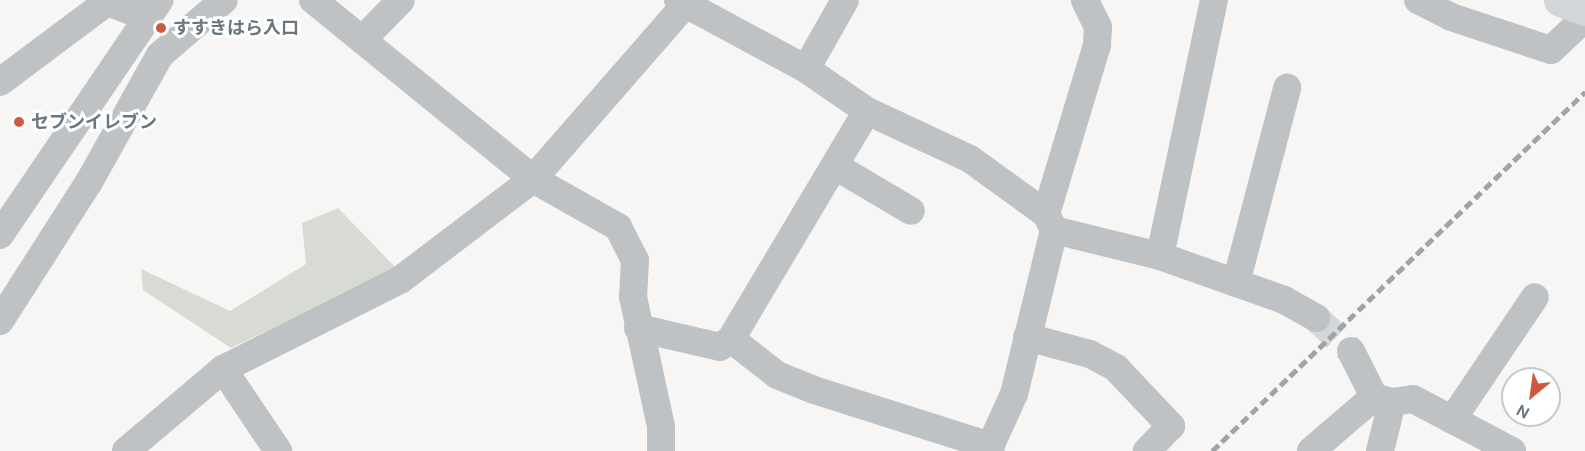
<!DOCTYPE html>
<html>
<head>
<meta charset="utf-8">
<style>
  body { margin:0 }
  #map { position:relative; width:1585px; height:451px; overflow:hidden; background:#f7f6f4; font-family:"DM Sans","Noto Sans JP",sans-serif }
  div>[style] { position:absolute }
  .green>* { inset:0; background:#d7dbd4 }
  .minor-tunnel>* { height:28px; margin-top:-14px; transform-origin:0; background:repeating-linear-gradient(90deg,#d4d6d7 0 28px,transparent 0 42px) }
  .minor>* { height:28px; margin:-14px; padding:0 14px; transform-origin:14px; border-radius:14px; background:#bec2c5 }
  .major>* { height:33px; margin:-16.5px; padding:0 16.5px; transform-origin:16.5px; border-radius:16.5px; background:#d2d6d9 }
  .rail>* { height:4.5px; margin-top:-2.25px; transform-origin:0; background:repeating-linear-gradient(90deg,#9fa4a9 0 9px,transparent 0 13.5px) }
  .dots>* { width:16px; height:16px; translate:-50% -50%; box-sizing:border-box; border:3px solid #fff; border-radius:50% }
  span { translate:-50% -50%; white-space:nowrap; text-align:center; line-height:1.15; -webkit-text-stroke:6px #fff; paint-order:stroke }
  .poi-label { font-size:18px; color:#6a7781; font-weight:700 }
  .left { translate:0 -50%; text-align:left }
  .north { position:absolute; left:1501px; top:367px; width:60px; height:60px; box-sizing:border-box; background:#fff; border:2px solid #c3c9cd; border-radius:50%; rotate:209deg; font-size:16px; font-weight:700; line-height:24px; text-align:center; color:#6a7781 }
  .north::after { content:''; display:block; margin:auto; width:21px; height:27px; background:#cd5a3e; clip-path:polygon(50% 0,100% 100%,50% 72%,0 100%) }
</style>
</head>
<body>
<div id="map">
  <div class="green">
    <i style="clip-path:polygon(338px 208px,397px 269px,231px 348px,143px 290px,141px 269px,230px 311px,306px 264px,302px 223px)"></i>
  </div>
  <div class="minor-tunnel">
    <i style="left:1316px;top:318px;width:48px;rotate:43.3deg"></i>
  </div>
  <div class="minor">
    <i style="left:313px;top:0;width:284px;rotate:39.1deg"></i>
    <i style="left:533px;top:179px;width:98px;rotate:29.5deg"></i>
    <i style="left:618px;top:227px;width:37px;rotate:63deg"></i>
    <i style="left:635px;top:260px;width:37px;rotate:93deg"></i>
    <i style="left:633px;top:297px;width:132px;rotate:77.8deg"></i>
    <i style="left:661px;top:426px;width:25px;rotate:90deg"></i>
    <i style="left:678px;top:0;width:145px;rotate:28.3deg"></i>
    <i style="left:806px;top:69px;width:74px;rotate:34.5deg"></i>
    <i style="left:867px;top:111px;width:114px;rotate:25deg"></i>
    <i style="left:970px;top:159px;width:94px;rotate:35.9deg"></i>
    <i style="left:1046px;top:214px;width:18px;rotate:63deg"></i>
    <i style="left:1054px;top:230px;width:169px;rotate:103.7deg"></i>
    <i style="left:1014px;top:394px;width:63px;rotate:114.5deg"></i>
    <i style="left:1418px;top:0;width:37px;rotate:27deg"></i>
    <i style="left:1451px;top:17px;width:105px;rotate:18.3deg"></i>
    <i style="left:1551px;top:50px;width:47px;rotate:-43.3deg"></i>
    <i style="left:363px;top:39px;width:54px;rotate:-45.7deg"></i>
    <i style="left:806px;top:69px;width:79px;rotate:-60.5deg"></i>
    <i style="left:0;top:82px;width:134px;rotate:-36.8deg"></i>
    <i style="left:107px;top:2px;width:43px;rotate:20.6deg"></i>
    <i style="left:835px;top:166px;width:88px;rotate:30.6deg"></i>
    <i style="left:1046px;top:214px;width:177px;rotate:-73.2deg"></i>
    <i style="left:1097px;top:45px;width:18px;rotate:-87deg"></i>
    <i style="left:1098px;top:27px;width:30px;rotate:-116deg"></i>
    <i style="left:1054px;top:230px;width:109px;rotate:13.8deg"></i>
    <i style="left:1160px;top:256px;width:132px;rotate:19.5deg"></i>
    <i style="left:1284px;top:300px;width:37px;rotate:29deg"></i>
    <i style="left:0;top:235px;width:284px;rotate:-55.8deg"></i>
    <i style="left:1160px;top:256px;width:262px;rotate:-78.1deg"></i>
    <i style="left:1236px;top:283px;width:202px;rotate:-75.3deg"></i>
    <i style="left:0;top:321px;width:165px;rotate:-57.4deg"></i>
    <i style="left:89px;top:182px;width:145px;rotate:-60.8deg"></i>
    <i style="left:160px;top:55px;width:84px;rotate:-40.7deg"></i>
    <i style="left:638px;top:328px;width:84px;rotate:13deg"></i>
    <i style="left:720px;top:347px;width:14px;rotate:-36deg"></i>
    <i style="left:731px;top:339px;width:265px;rotate:-59.2deg"></i>
    <i style="left:1027px;top:337px;width:65px;rotate:15.1deg"></i>
    <i style="left:1090px;top:354px;width:30px;rotate:28deg"></i>
    <i style="left:1116px;top:368px;width:80px;rotate:46.5deg"></i>
    <i style="left:1171px;top:426px;width:35px;rotate:134deg"></i>
    <i style="left:731px;top:339px;width:58px;rotate:38deg"></i>
    <i style="left:777px;top:375px;width:40px;rotate:22deg"></i>
    <i style="left:814px;top:390px;width:186px;rotate:17.6deg"></i>
    <i style="left:1351px;top:351px;width:51px;rotate:63.4deg"></i>
    <i style="left:1374px;top:397px;width:19px;rotate:16deg"></i>
    <i style="left:1392px;top:402px;width:21px;rotate:-8deg"></i>
    <i style="left:1413px;top:399px;width:112px;rotate:27.7deg"></i>
    <i style="left:223px;top:369px;width:99px;rotate:56.1deg"></i>
    <i style="left:1452px;top:420px;width:148px;rotate:-56deg"></i>
    <i style="left:126px;top:451px;width:127px;rotate:-40.2deg"></i>
    <i style="left:223px;top:369px;width:198px;rotate:-26.7deg"></i>
    <i style="left:400px;top:280px;width:167px;rotate:-37.2deg"></i>
    <i style="left:533px;top:179px;width:237px;rotate:-48.9deg"></i>
    <i style="left:1311px;top:451px;width:83px;rotate:-40.6deg"></i>
    <i style="left:1380px;top:451px;width:50px;rotate:-76.2deg"></i>
  </div>
  <div class="major">
    <i style="left:1560px;top:0;width:27px;rotate:20deg"></i>
  </div>
  <div class="rail">
    <i style="left:1212px;top:451px;width:518px;rotate:-43.9deg"></i>
  </div>
  <div class="dots">
    <i style="left:161px;top:28px;background:#cd5a3e"></i>
    <i style="left:19px;top:122px;background:#cd5a3e"></i>
  </div>
  <div class="poi-label">
    <span class="left" style="left:173px;top:28px">すすきはら入口</span>
    <span class="left" style="left:31px;top:122px">セブンイレブン</span>
  </div>
  <div class="north">N</div>
</div>
</body>
</html>
